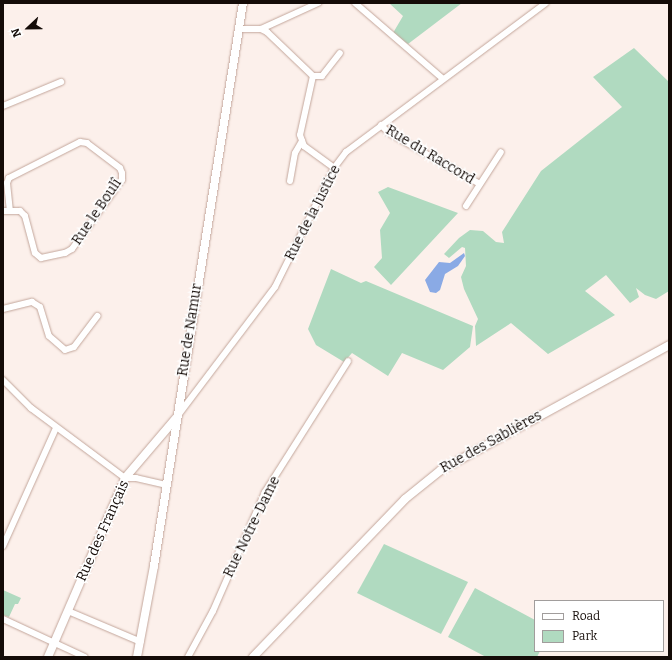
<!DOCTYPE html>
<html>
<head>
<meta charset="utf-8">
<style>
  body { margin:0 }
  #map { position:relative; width:672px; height:660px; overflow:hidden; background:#fcf0eb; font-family:Bitter,serif }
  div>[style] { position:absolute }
  .green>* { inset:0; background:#b0dac0 }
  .water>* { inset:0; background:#8aaae5 }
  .roads { filter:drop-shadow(0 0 1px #c3a69b) drop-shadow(0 0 1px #c3a69b) }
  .minor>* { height:6px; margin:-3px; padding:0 3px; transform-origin:3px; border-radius:3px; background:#fff }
  .major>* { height:8px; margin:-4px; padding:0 4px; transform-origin:4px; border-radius:4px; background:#fff }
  span { translate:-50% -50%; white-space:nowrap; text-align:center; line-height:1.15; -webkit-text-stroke:3px #fff; paint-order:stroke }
  .street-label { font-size:14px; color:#140b07 }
  .frame { position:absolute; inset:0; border:4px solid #140b07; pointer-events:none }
  .legend { position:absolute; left:534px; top:600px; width:130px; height:52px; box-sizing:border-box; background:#fff; border:1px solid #a19d9c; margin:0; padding:5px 7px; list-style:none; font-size:12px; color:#140b07 }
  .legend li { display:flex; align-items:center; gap:8px; height:20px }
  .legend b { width:20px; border:1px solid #a19d9c }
  .north { position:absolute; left:8px; top:8px; width:40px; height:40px; -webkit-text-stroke:3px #fff; paint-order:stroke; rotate:248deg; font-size:11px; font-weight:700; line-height:16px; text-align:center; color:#140b07 }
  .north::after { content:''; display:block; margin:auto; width:14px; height:18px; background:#140b07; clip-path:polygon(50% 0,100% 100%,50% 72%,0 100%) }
</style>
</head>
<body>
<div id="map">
  <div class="green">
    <i style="clip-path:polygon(389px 3px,462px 3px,408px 44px,393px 33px,403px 16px)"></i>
    <i style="clip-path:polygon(634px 48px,669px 82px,669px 291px,656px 299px,645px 295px,636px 288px,639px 297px,630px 303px,606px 275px,585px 291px,615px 315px,548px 354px,511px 323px,476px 346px,475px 326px,478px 319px,464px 289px,461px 277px,466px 266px,465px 248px,462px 247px,449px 258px,444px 254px,459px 238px,470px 230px,483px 231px,496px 242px,504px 243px,502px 232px,541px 171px,622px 107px,593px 77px)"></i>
    <i style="clip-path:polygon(388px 187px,458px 213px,391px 285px,374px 267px,382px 258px,380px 230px,390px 213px,378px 192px)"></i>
    <i style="clip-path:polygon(331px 269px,361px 283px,366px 281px,473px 326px,470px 347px,443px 370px,402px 353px,388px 376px,352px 353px,344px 362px,316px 345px,308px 329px)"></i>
    <i style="clip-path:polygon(384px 544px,468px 582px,441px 634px,357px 593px)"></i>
    <i style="clip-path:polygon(475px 588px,535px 620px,535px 651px,540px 651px,537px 657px,486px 657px,448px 637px)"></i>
    <i style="clip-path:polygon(3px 590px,21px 598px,18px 604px,15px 604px,9px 617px,3px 615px)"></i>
  </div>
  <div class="water">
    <i style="clip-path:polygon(464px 253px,465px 256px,458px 266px,445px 274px,440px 290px,436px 293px,430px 292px,425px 280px,439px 262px,450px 263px)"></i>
  </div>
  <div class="roads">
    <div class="minor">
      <i style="left:355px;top:3px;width:116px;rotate:40.8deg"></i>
      <i style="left:239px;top:29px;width:22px"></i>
      <i style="left:261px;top:29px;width:7px;rotate:27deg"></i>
      <i style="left:267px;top:32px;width:64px;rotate:43.7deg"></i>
      <i style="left:313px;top:76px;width:60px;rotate:102.4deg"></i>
      <i style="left:300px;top:135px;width:12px;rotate:70deg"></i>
      <i style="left:304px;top:146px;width:37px;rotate:36deg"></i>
      <i style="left:261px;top:29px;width:63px;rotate:-24.5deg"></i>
      <i style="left:313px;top:76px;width:9px"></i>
      <i style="left:322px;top:76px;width:29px;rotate:-52deg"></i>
      <i style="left:3px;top:106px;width:63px;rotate:-22.5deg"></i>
      <i style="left:381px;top:125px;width:11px;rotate:45deg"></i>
      <i style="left:389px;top:133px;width:104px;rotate:29.3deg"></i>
      <i style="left:290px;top:181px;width:28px;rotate:-80deg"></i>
      <i style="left:295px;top:153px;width:14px;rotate:-60deg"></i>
      <i style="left:466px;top:206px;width:64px;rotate:-57.1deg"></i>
      <i style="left:3px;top:211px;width:17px"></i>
      <i style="left:20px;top:211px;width:7px;rotate:45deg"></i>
      <i style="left:25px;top:216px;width:38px;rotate:75deg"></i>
      <i style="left:35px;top:253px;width:8px;rotate:40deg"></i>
      <i style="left:41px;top:258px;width:25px;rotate:-12deg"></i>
      <i style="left:65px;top:253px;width:8px;rotate:-30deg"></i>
      <i style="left:72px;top:249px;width:57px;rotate:-54.3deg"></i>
      <i style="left:105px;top:203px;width:29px;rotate:-54deg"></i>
      <i style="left:122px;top:180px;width:7px;rotate:-90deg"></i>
      <i style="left:122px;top:173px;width:5px;rotate:-112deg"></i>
      <i style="left:120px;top:168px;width:41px;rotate:-142.9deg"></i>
      <i style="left:87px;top:143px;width:7px;rotate:-172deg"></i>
      <i style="left:80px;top:142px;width:80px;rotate:153.1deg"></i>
      <i style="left:9px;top:178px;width:5px;rotate:112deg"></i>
      <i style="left:7px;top:183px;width:27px;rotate:84deg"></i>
      <i style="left:3px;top:309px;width:30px;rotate:-14deg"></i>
      <i style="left:32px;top:302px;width:9px;rotate:32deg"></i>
      <i style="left:40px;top:307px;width:30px;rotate:73deg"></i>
      <i style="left:49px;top:336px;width:21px;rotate:41deg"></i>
      <i style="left:65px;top:350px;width:9px;rotate:-18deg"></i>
      <i style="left:74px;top:347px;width:39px;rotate:-53deg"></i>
      <i style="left:3px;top:380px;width:40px;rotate:45deg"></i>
      <i style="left:31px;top:408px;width:117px;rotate:36.7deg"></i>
      <i style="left:125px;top:478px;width:11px"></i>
      <i style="left:136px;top:478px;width:31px;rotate:13deg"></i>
      <i style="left:179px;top:414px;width:159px;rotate:-52.9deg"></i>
      <i style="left:275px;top:287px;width:133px;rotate:-63.6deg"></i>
      <i style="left:334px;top:168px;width:20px;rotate:-53deg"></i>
      <i style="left:346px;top:152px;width:249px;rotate:-36.7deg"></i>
      <i style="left:3px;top:546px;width:129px;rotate:-65.8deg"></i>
      <i style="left:68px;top:611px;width:79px;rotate:23deg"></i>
      <i style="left:3px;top:619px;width:90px;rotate:24.9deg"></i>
      <i style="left:188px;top:657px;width:52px;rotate:-61.5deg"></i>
      <i style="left:213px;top:611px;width:130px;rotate:-66.4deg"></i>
      <i style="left:265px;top:492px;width:155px;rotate:-57.6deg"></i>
    </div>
    <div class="major">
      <i style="left:48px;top:657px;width:195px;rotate:-66.7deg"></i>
      <i style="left:125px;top:478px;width:79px;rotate:-49.6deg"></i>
      <i style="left:137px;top:657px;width:93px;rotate:-79.4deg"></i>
      <i style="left:154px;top:566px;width:570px;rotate:-81.02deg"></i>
      <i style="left:253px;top:657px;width:219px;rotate:-46.1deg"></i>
      <i style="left:405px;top:499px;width:46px;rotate:-38.9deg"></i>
      <i style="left:441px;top:470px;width:260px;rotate:-28.7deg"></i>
    </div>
  </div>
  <div class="street-label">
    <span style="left:430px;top:155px;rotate:31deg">Rue du Raccord</span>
    <span style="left:97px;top:212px;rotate:-56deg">Rue le Boulî</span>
    <span style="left:313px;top:213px;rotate:-63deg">Rue de la Justice</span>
    <span style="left:190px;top:330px;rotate:-81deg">Rue de Namur</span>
    <span style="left:491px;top:442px;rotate:-29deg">Rue des Sablières</span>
    <span style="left:252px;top:527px;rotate:-64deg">Rue Notre-Dame</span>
    <span style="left:103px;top:531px;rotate:-66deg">Rue des Français</span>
  </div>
  <div class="frame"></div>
  <ul class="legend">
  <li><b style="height:5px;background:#fff"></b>Road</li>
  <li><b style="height:11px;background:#b0dac0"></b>Park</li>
  </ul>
  <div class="north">N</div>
</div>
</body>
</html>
